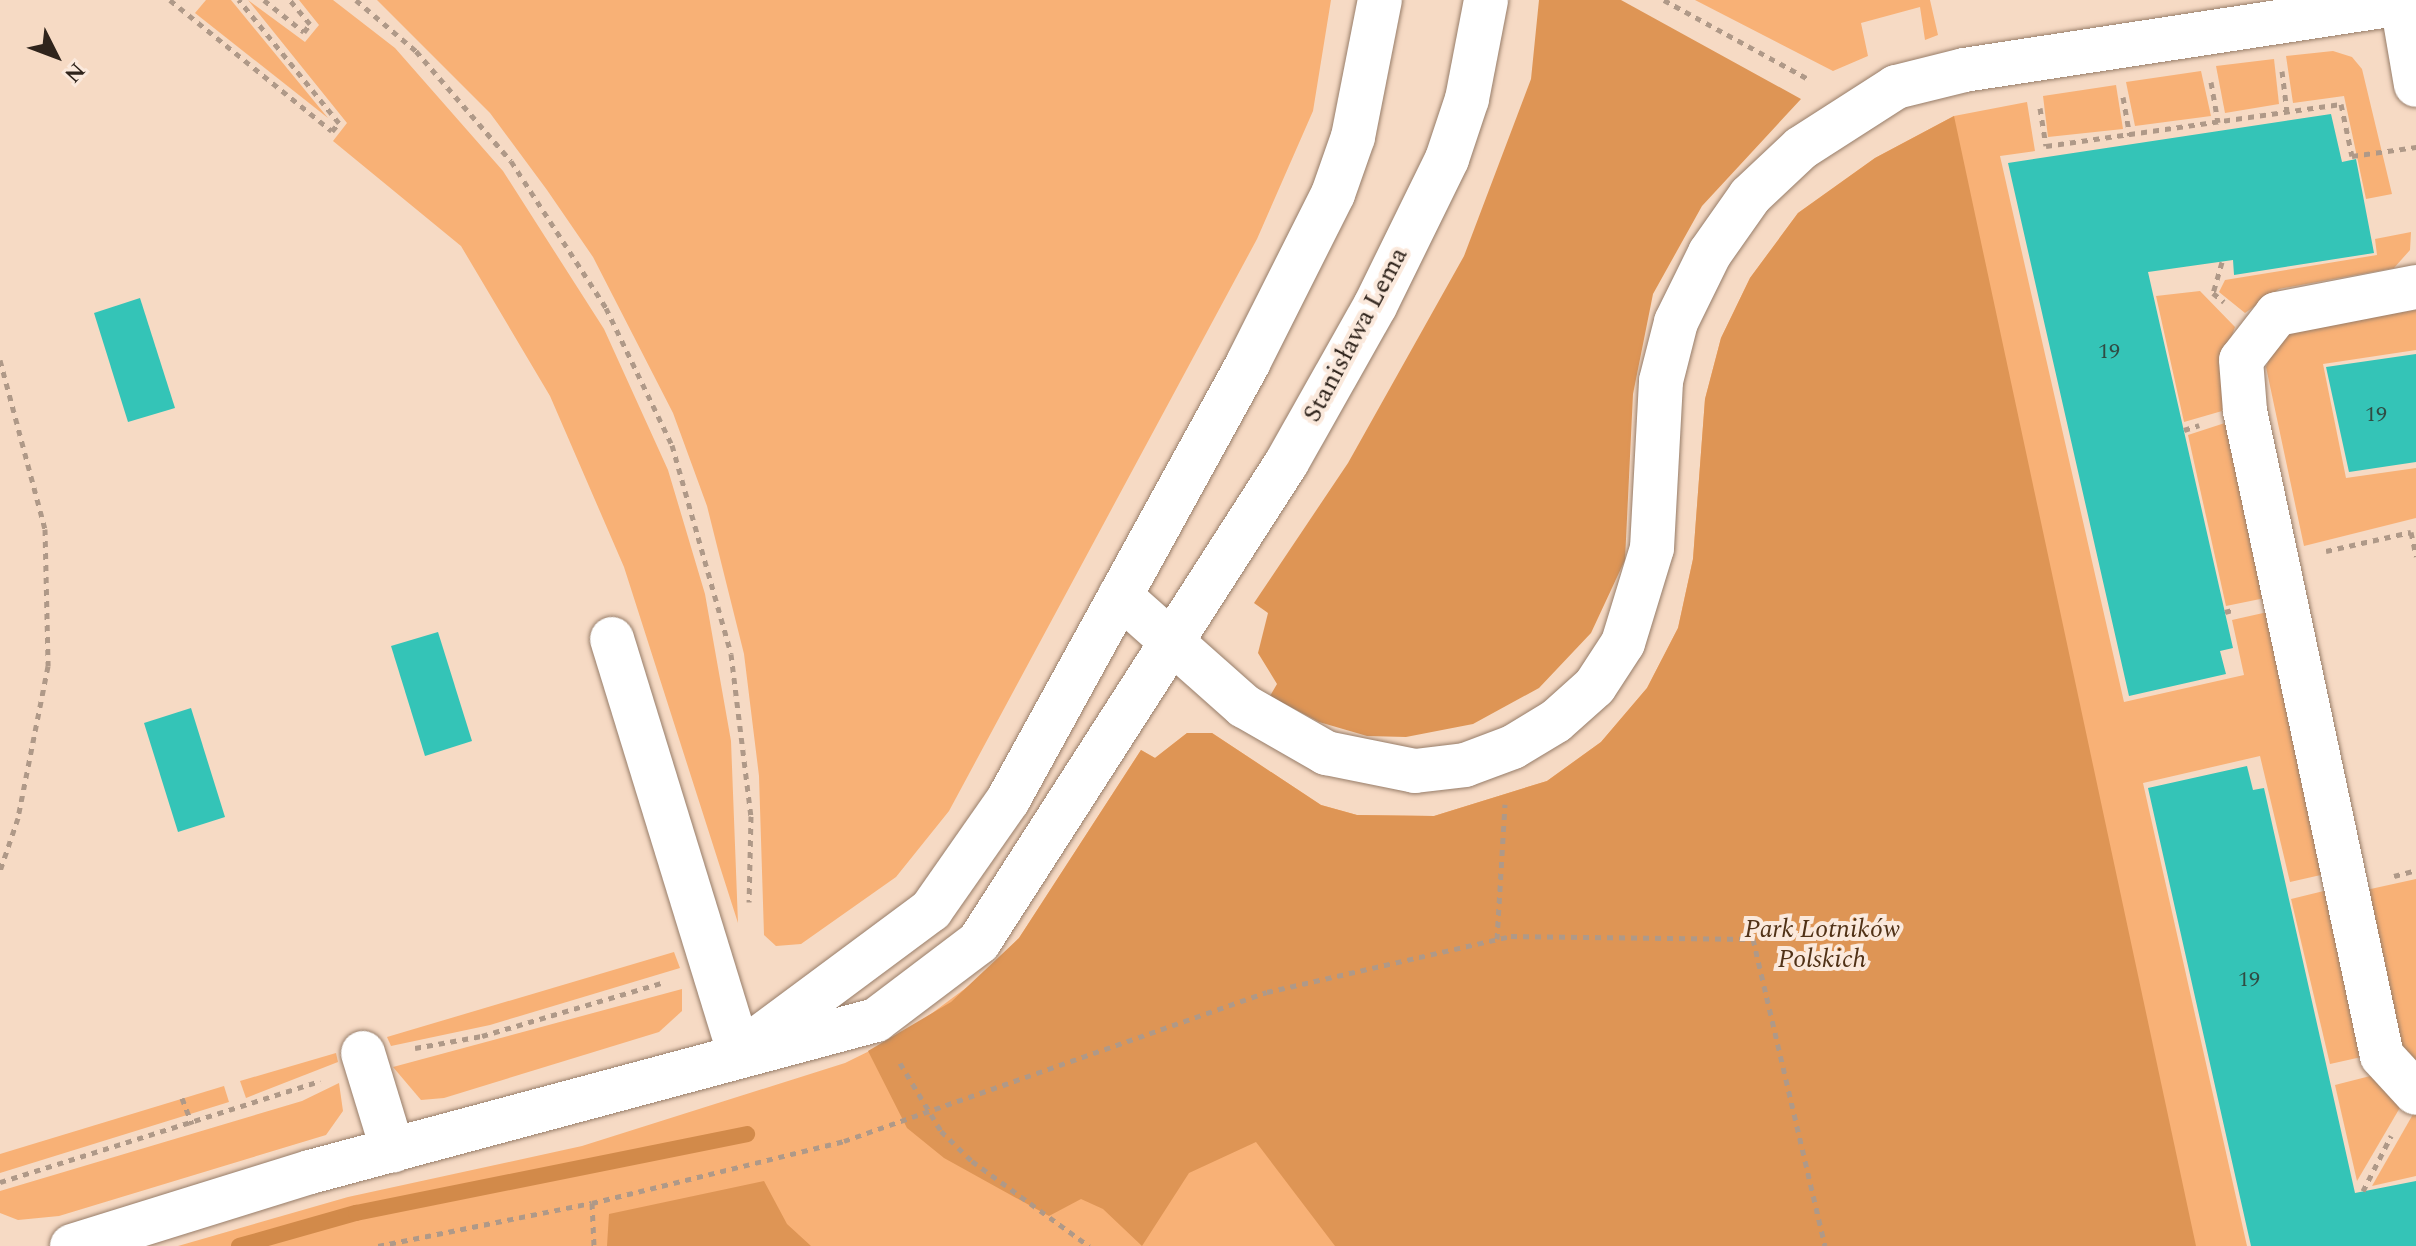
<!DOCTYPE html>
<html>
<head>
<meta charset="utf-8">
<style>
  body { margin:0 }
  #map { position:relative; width:2416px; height:1246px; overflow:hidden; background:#f6dac4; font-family:Spectral,serif }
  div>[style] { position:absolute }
  .green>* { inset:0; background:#f8b176 }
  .forest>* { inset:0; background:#de9555 }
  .stream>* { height:16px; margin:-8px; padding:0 8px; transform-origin:8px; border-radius:8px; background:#d28a4a }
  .building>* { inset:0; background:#34c4b7 }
  .path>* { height:5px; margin-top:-2.5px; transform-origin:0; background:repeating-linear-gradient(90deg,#af9988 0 6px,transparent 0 12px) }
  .roads { filter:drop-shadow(0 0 2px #977d69) drop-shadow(0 0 2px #977d69) }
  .minor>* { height:44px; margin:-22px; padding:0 22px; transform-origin:22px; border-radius:22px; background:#fff }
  span { translate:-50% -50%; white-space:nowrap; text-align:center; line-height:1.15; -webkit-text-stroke:8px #fbe9dc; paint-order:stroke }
  .number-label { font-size:22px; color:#304c43 }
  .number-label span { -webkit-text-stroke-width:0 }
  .street-label { font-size:26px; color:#2f241c }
  .park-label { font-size:26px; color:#513217; font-style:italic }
  .north { position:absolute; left:16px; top:16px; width:80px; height:80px; -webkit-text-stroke:6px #fbe9dc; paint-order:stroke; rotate:132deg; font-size:22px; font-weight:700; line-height:32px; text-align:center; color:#2f241c }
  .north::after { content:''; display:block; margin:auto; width:28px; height:36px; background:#2f241c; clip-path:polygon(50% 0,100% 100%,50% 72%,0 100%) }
</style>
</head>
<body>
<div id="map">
  <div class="green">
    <i style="clip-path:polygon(206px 0,231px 0,328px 118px,195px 13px)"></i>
    <i style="clip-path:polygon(248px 0,305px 42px,319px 25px,299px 0,333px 0,395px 48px,503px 171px,604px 329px,668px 470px,705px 594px,731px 741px,738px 923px,624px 567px,550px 396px,461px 246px,333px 141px,347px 123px)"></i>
    <i style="clip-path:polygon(377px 0,1331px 0,1313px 111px,1257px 239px,949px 811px,896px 877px,801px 944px,776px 946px,764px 935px,759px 776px,744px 654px,707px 506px,673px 413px,593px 257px,547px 190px,490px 113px)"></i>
    <i style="clip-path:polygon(1695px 0,1930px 0,1938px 35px,1925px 40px,1920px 7px,1861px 23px,1868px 56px,1833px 71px)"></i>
    <i style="clip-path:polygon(2333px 51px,2352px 57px,2362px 69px,2392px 194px,2366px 199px,2344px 96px,2293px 103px,2286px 56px)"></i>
    <i style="clip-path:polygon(2274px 59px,2279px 104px,2225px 113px,2216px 66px)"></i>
    <i style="clip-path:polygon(2201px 71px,2211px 116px,2135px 126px,2126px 82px)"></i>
    <i style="clip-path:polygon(2116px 85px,2123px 129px,2048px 137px,2043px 96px)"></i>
    <i style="clip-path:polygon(2027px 102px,2035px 151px,2000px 156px,2124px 702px,2244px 675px,2232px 620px,2272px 611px,2334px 872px,2290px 882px,2260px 756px,2143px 783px,2247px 1246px,178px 1246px,348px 1197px,582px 1146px,845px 1063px,904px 1034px,986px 973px,1019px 938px,1141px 750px,1155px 758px,1187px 733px,1212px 733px,1321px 805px,1357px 815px,1434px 816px,1547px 781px,1601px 742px,1647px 688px,1678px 628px,1693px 559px,1705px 399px,1721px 338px,1750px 278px,1798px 213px,1875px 158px,1954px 116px)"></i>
    <i style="clip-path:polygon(2411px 232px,2410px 250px,2394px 268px,2279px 289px,2245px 313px,2219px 292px,2225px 280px,2377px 255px,2375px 239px)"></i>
    <i style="clip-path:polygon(2200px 291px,2235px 327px,2220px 369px,2229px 409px,2184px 422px,2156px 296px)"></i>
    <i style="clip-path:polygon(2416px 310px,2416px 350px,2323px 364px,2346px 478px,2416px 468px,2416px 518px,2304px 546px,2266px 367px,2276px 343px,2296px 329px)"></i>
    <i style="clip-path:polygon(2234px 420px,2275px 596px,2226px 606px,2188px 435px)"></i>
    <i style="clip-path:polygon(2416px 879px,2416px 1080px,2398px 1060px,2366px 890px)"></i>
    <i style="clip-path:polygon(2336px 888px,2375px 1054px,2330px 1064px,2291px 899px)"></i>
    <i style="clip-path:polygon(674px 952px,680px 968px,490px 1025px,391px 1046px,387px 1037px)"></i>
    <i style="clip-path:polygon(682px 989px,682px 1011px,659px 1032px,444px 1098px,421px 1100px,393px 1067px)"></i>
    <i style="clip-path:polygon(336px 1053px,338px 1062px,246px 1098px,240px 1081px)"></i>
    <i style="clip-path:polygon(2382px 1073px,2405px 1099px,2357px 1181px,2335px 1085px)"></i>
    <i style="clip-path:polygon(339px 1083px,343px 1111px,326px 1135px,59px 1216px,18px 1220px,0 1213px,0 1191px,302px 1101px)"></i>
    <i style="clip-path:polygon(224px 1086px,229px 1102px,0 1173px,0 1154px)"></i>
    <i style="clip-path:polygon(2416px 1109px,2416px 1176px,2372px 1186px)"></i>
  </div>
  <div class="forest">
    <i style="clip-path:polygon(1539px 0,1621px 0,1801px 99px,1702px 206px,1653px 294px,1633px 394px,1625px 560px,1591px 633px,1539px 688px,1473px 724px,1406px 737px,1367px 736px,1319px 722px,1270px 696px,1277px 684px,1258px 653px,1268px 613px,1254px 603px,1348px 463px,1464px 256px,1531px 79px)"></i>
    <i style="clip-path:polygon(1954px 116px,2196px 1246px,1335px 1246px,1256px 1142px,1189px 1173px,1142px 1246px,1103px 1209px,1081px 1199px,1049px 1216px,944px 1158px,907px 1128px,868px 1051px,951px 1002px,1019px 938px,1141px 750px,1155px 758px,1187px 733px,1212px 733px,1321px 805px,1357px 815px,1434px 816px,1547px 781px,1601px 742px,1647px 688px,1678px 628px,1693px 559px,1705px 399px,1721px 338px,1750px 278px,1798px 213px,1875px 158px)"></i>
    <i style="clip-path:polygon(764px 1181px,787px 1224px,811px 1246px,607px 1246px,609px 1214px)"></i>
  </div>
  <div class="stream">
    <i style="left:239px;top:1246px;width:122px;rotate:-15.8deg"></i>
    <i style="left:356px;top:1213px;width:399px;rotate:-11.4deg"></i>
  </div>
  <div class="building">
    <i style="clip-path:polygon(2331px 114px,2342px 162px,2356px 159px,2374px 253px,2234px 275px,2233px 260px,2148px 272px,2233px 648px,2220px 651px,2226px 674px,2129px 696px,2008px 163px)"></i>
    <i style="clip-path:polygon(140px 298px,175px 408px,128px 422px,94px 313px)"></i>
    <i style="clip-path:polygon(2416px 354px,2416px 462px,2349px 472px,2326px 367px)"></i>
    <i style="clip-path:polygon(438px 632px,472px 741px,425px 756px,391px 646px)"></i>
    <i style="clip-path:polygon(191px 708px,225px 817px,178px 832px,144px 723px)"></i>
    <i style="clip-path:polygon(2247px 766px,2253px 790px,2264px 788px,2355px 1193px,2416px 1181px,2416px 1246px,2251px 1246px,2148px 788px)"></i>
  </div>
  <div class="path">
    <i style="left:170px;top:0;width:208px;rotate:39deg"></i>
    <i style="left:332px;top:131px;width:11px;rotate:-49deg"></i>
    <i style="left:339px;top:123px;width:159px;rotate:-129.1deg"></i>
    <i style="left:264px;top:0;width:51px;rotate:38.7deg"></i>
    <i style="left:304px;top:32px;width:10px;rotate:-53deg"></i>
    <i style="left:310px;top:24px;width:31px;rotate:-130deg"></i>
    <i style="left:356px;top:0;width:79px;rotate:40.4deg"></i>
    <i style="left:416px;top:51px;width:145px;rotate:49.2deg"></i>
    <i style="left:511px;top:161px;width:175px;rotate:57.1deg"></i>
    <i style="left:606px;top:308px;width:152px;rotate:64.3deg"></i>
    <i style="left:672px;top:445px;width:217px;rotate:74.2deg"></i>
    <i style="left:731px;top:654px;width:163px;rotate:83deg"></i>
    <i style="left:751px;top:816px;width:86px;rotate:91.3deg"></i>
    <i style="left:1664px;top:0;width:166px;rotate:28.7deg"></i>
    <i style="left:2282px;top:71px;width:41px;rotate:83deg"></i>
    <i style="left:2211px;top:82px;width:41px;rotate:80.1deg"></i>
    <i style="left:2123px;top:97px;width:39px;rotate:80deg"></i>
    <i style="left:2040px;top:108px;width:38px;rotate:81deg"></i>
    <i style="left:2046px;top:146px;width:298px;rotate:-8.1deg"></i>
    <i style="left:2341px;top:104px;width:53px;rotate:78.1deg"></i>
    <i style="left:2352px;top:156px;width:65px;rotate:-8deg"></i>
    <i style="left:2222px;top:262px;width:32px;rotate:106deg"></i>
    <i style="left:2213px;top:293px;width:14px;rotate:39deg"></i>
    <i style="left:0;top:360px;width:175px;rotate:75.1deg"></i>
    <i style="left:45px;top:529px;width:137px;rotate:88.7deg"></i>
    <i style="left:48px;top:666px;width:155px;rotate:101.2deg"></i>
    <i style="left:18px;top:818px;width:56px;rotate:108.8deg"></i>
    <i style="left:2184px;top:430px;width:16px;rotate:-18deg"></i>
    <i style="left:2326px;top:551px;width:87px;rotate:-12.6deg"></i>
    <i style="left:2411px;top:532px;width:25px;rotate:78deg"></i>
    <i style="left:2225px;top:612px;width:11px;rotate:-15deg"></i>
    <i style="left:2394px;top:876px;width:23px;rotate:-15deg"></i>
    <i style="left:1497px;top:939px;width:135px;rotate:-86.6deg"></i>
    <i style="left:415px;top:1048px;width:68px;rotate:-10.2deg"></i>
    <i style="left:482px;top:1036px;width:190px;rotate:-16.5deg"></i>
    <i style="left:900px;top:1063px;width:79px;rotate:58.9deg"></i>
    <i style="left:941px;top:1131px;width:43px;rotate:44.1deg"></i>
    <i style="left:972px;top:1161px;width:145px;rotate:36deg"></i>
    <i style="left:182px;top:1098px;width:28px;rotate:69deg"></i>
    <i style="left:0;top:1182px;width:336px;rotate:-17.5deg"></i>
    <i style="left:2363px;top:1191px;width:62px;rotate:-63deg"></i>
    <i style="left:592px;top:1203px;width:43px;rotate:87.3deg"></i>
    <i style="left:378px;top:1246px;width:218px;rotate:-11.4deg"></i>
    <i style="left:592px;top:1203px;width:260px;rotate:-13.8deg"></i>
    <i style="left:844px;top:1141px;width:448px;rotate:-19.4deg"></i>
    <i style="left:1267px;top:992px;width:250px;rotate:-12.9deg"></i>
    <i style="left:1511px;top:936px;width:242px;rotate:0.7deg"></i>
    <i style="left:1753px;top:939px;width:315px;rotate:76.8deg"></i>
  </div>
  <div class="roads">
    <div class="minor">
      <i style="left:2402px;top:3px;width:83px;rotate:80.3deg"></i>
      <i style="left:2416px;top:287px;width:142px;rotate:169deg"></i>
      <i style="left:2277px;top:314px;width:58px;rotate:128deg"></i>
      <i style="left:2241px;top:360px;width:51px;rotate:85.5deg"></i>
      <i style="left:2245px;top:411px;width:659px;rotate:78.01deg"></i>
      <i style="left:2382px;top:1056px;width:50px;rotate:47.4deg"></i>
      <i style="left:1120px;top:596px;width:166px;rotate:41.6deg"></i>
      <i style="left:1244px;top:706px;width:95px;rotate:29.8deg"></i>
      <i style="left:1326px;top:753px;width:91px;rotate:11.4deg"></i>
      <i style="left:1415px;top:771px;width:50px;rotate:-6.8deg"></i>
      <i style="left:1465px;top:765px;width:51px;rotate:-20.6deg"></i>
      <i style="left:1513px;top:747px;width:50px;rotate:-31.2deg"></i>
      <i style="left:1556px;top:721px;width:52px;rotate:-41.9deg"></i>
      <i style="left:1595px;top:686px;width:51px;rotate:-56.9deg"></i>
      <i style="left:1623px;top:643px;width:99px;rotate:-73deg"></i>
      <i style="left:1652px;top:548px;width:167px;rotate:-86.9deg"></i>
      <i style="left:1661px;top:381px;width:61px;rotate:-75.7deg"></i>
      <i style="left:1676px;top:322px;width:77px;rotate:-63.8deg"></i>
      <i style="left:1710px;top:253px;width:70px;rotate:-54.9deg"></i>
      <i style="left:1750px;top:196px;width:70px;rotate:-43.3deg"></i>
      <i style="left:1801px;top:148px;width:113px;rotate:-32.7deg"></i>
      <i style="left:1896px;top:87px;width:70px;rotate:-14deg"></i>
      <i style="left:1964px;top:70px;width:457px;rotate:-8.7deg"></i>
      <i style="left:612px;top:639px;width:432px;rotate:72.9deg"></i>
      <i style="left:752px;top:1043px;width:223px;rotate:-36.6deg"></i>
      <i style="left:931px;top:910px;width:134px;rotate:-55deg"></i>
      <i style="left:1008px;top:800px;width:499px;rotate:-61.2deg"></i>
      <i style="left:1248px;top:363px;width:189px;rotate:-63.3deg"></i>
      <i style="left:1333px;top:194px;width:60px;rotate:-70.7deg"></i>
      <i style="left:1353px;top:137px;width:140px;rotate:-78.9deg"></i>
      <i style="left:363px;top:1053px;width:102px;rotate:73deg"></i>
      <i style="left:72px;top:1246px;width:249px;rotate:-17.3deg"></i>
      <i style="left:310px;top:1172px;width:586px;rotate:-15.03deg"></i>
      <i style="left:876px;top:1020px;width:129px;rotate:-37.1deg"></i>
      <i style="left:979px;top:942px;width:570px;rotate:-57.31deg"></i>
      <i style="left:1287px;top:462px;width:179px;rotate:-60.6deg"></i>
      <i style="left:1375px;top:306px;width:164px;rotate:-63.9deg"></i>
      <i style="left:1447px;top:159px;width:63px;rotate:-71.6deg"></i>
      <i style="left:1467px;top:99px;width:101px;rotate:-79.1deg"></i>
    </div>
  </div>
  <div class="number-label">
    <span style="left:2109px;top:352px">19</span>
    <span style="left:2376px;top:415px">19</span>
    <span style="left:2249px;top:980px">19</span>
  </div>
  <div class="street-label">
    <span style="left:1356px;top:335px;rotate:-62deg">Stanisława Lema</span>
  </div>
  <div class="park-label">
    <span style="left:1822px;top:945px">Park Lotników<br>Polskich</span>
  </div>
  <div class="north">N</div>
</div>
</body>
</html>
